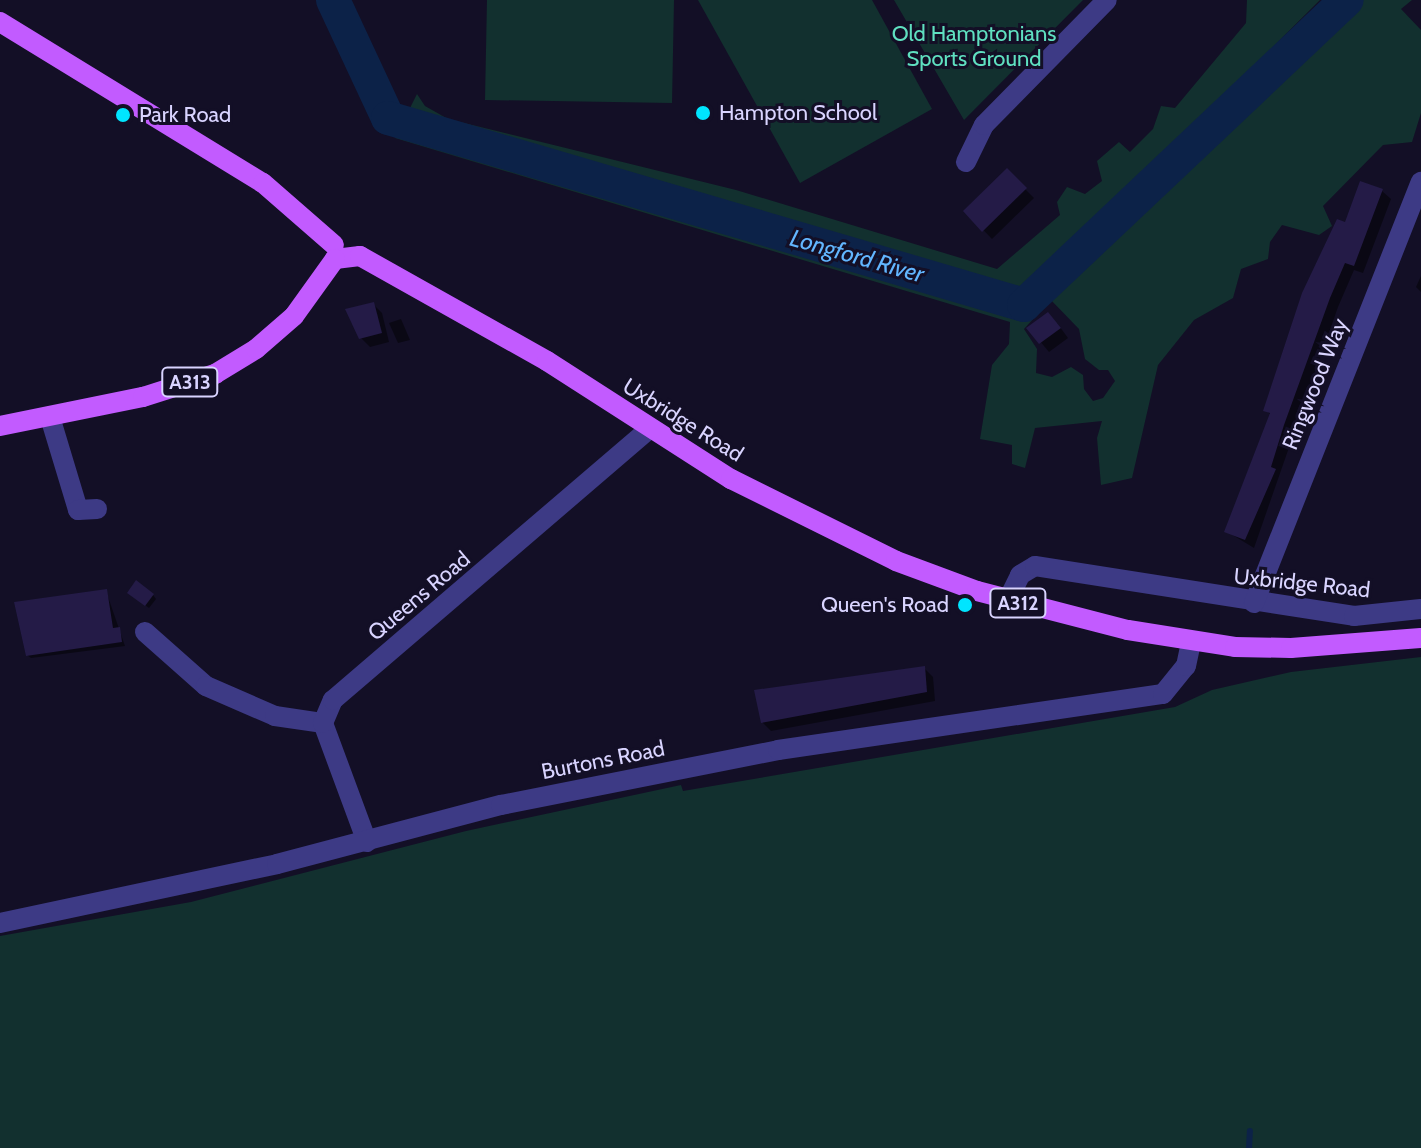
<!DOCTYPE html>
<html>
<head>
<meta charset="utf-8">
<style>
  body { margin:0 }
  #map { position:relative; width:1421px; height:1148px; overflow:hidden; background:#130f26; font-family:Cabin,sans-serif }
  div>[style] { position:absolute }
  .green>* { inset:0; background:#12302f }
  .shadow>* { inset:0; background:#0007 }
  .stream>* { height:6px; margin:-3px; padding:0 3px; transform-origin:3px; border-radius:3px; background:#0c2248 }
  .river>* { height:34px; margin:-17px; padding:0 17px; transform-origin:17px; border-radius:17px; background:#0c2248 }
  .building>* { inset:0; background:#241b47 }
  .minor>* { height:20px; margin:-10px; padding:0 10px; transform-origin:10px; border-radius:10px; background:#3d3a85 }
  .tertiary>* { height:20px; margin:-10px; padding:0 10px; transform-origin:10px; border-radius:10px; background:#3d3a85 }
  .primary>* { height:20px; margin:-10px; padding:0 10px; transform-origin:10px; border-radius:10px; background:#c25bff }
  .dots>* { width:22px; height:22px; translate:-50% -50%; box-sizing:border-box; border:4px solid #130f26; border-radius:50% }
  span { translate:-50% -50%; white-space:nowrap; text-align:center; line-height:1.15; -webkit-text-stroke:6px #130f26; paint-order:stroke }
  .shield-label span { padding:2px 6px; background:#130f26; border:2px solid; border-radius:6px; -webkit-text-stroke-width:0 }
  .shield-label { font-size:20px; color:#d9d4ff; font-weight:700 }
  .park-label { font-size:22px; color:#5fe0c0 }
  .poi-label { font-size:22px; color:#d9d4ff }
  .left { translate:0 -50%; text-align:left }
  .right { translate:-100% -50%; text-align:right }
  .street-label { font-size:22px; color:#d9d4ff }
  .water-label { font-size:24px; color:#62b6ff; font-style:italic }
</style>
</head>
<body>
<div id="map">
  <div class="green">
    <i style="clip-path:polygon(487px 0,674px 0,672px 103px,485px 100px)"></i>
    <i style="clip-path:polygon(698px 0,872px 0,932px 109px,800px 183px)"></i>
    <i style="clip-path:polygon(894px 0,1083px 0,964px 120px)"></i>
    <i style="clip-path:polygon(1247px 0,1320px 0,1021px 298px,993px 293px,990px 304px,1029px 310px,1035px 317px,1024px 329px,1037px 349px,1036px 373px,1052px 377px,1071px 367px,1083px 375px,1084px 389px,1093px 401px,1103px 398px,1115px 381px,1108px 370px,1099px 370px,1085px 359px,1079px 329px,1048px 297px,1105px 248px,1357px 0,1412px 0,1401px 9px,1421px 30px,1421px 113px,1412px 142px,1383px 145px,1323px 206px,1332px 226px,1319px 235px,1282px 225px,1270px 242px,1268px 259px,1241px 269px,1233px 298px,1194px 320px,1158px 365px,1132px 478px,1101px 485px,1097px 438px,1102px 421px,1035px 428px,1025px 468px,1012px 464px,1012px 445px,980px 439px,992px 365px,1009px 344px,1010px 322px,395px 138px,417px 94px,425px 106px,448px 119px,736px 190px,997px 269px,1060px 215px,1057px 202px,1067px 187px,1085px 194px,1102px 181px,1097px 161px,1119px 142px,1130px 152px,1153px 129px,1161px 106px,1175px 108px,1246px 23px)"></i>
    <i style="clip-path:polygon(1421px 657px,1421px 1148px,0 1148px,0 936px,191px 902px,466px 831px,681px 785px,683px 791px,1175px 707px,1212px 690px,1291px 672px)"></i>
  </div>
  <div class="shadow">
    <i style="clip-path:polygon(1007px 171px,1034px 198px,992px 239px,966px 212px)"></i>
    <i style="clip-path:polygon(1382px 191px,1391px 199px,1363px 273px,1354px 270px,1338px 307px,1254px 548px,1226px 531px,1272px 416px,1266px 410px,1346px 225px)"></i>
    <i style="clip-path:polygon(1421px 276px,1421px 292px,1416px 287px)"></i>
    <i style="clip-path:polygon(373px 304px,382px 313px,389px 342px,370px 347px,361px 338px)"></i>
    <i style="clip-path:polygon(401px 319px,410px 340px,398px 343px,389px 323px)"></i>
    <i style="clip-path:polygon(1057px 323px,1068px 338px,1049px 352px,1029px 328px)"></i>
    <i style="clip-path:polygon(106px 591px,125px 646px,31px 658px,27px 655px)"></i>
    <i style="clip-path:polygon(153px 595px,156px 599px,149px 608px,133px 596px)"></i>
    <i style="clip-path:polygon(924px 668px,933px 677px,935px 701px,771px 731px,762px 722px)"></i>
  </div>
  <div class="stream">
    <i style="left:1249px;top:1148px;width:17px;rotate:-87deg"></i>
  </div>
  <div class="river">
    <i style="left:333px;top:0;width:130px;rotate:65deg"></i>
    <i style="left:388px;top:118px;width:663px;rotate:16.38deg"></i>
    <i style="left:1024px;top:305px;width:444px;rotate:-43.4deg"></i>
  </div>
  <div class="building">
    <i style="clip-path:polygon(1007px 168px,1027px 188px,982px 232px,963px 211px)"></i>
    <i style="clip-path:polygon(1360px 181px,1383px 189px,1354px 266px,1345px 263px,1330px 298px,1284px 425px,1271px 467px,1276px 469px,1245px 540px,1224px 532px,1270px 413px,1263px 411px,1302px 293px,1337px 219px,1345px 222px)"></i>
    <i style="clip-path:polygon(374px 302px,382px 333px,359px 339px,345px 309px)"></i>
    <i style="clip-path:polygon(1048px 312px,1061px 328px,1039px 344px,1026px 328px)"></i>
    <i style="clip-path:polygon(136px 580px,154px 594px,145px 606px,127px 593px)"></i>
    <i style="clip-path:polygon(107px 589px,113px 628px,120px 627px,122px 642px,26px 656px,14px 602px)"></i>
    <i style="clip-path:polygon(925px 666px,927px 692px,761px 723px,754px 690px)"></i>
  </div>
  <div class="minor">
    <i style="left:966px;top:162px;width:41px;rotate:-64.1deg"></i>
    <i style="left:984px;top:125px;width:175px;rotate:-45.5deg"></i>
    <i style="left:50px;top:417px;width:97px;rotate:73.2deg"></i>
    <i style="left:78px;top:510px;width:19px;rotate:-3deg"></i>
    <i style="left:1008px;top:600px;width:28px;rotate:-64deg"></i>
    <i style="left:1020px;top:575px;width:17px;rotate:-31deg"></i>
    <i style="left:1035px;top:566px;width:323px;rotate:8.9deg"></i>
    <i style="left:1354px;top:616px;width:67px;rotate:-6deg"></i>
    <i style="left:1254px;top:603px;width:453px;rotate:-68.4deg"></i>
    <i style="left:145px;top:632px;width:81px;rotate:41.5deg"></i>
    <i style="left:206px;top:686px;width:75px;rotate:23.5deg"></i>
    <i style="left:275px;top:716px;width:49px;rotate:8.3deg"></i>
    <i style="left:367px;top:842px;width:127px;rotate:-110.3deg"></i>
    <i style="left:323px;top:723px;width:25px;rotate:-67deg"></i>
    <i style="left:333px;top:700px;width:418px;rotate:-40.6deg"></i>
  </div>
  <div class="tertiary">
    <i style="left:0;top:923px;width:283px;rotate:-12deg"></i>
    <i style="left:277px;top:864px;width:232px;rotate:-14.8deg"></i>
    <i style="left:501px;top:805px;width:282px;rotate:-11.2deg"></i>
    <i style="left:778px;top:750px;width:389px;rotate:-8.3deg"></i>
    <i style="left:1163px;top:694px;width:36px;rotate:-51deg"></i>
    <i style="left:1186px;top:666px;width:25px;rotate:-78deg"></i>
  </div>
  <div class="primary">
    <i style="left:0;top:22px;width:308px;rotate:31.5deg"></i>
    <i style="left:263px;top:183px;width:94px;rotate:41.1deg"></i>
    <i style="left:335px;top:259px;width:25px;rotate:-7deg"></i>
    <i style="left:360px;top:256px;width:214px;rotate:29.3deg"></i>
    <i style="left:547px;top:361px;width:219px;rotate:32.7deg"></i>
    <i style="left:731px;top:479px;width:184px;rotate:26.4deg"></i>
    <i style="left:896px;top:561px;width:86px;rotate:20.3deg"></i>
    <i style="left:977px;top:591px;width:156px;rotate:14.5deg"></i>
    <i style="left:1128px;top:630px;width:108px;rotate:9deg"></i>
    <i style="left:1235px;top:647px;width:56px;rotate:1deg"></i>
    <i style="left:1291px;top:648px;width:130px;rotate:-4.4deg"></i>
    <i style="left:0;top:426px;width:146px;rotate:-11.5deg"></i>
    <i style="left:143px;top:397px;width:76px;rotate:-17.7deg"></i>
    <i style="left:215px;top:374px;width:48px;rotate:-31.4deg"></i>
    <i style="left:256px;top:349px;width:50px;rotate:-41deg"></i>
    <i style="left:294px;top:316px;width:70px;rotate:-54.3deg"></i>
  </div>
  <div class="dots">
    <i style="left:703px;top:113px;background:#00e5ff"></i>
    <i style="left:123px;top:115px;background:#00e5ff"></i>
    <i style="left:965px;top:605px;background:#00e5ff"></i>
  </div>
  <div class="shield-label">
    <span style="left:190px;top:382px">A313</span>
    <span style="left:1018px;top:603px">A312</span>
  </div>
  <div class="park-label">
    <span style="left:974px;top:46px">Old Hamptonians<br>Sports Ground</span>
  </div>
  <div class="poi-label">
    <span class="left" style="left:719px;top:113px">Hampton School</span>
    <span class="left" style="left:139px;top:115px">Park Road</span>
    <span class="right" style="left:949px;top:605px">Queen's Road</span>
  </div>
  <div class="street-label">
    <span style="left:1315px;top:384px;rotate:-68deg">Ringwood Way</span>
    <span style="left:683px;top:420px;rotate:32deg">Uxbridge Road</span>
    <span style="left:1302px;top:583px;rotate:6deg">Uxbridge Road</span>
    <span style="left:419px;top:596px;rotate:-40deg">Queens Road</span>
    <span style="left:603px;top:760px;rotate:-11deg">Burtons Road</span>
  </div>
  <div class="water-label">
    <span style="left:857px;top:256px;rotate:16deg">Longford River</span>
  </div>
</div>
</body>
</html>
